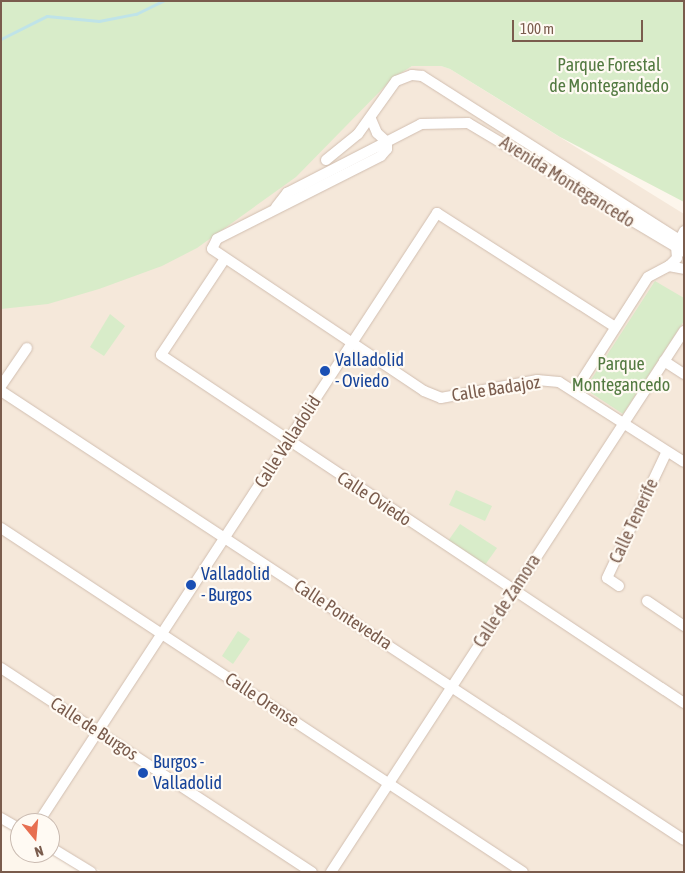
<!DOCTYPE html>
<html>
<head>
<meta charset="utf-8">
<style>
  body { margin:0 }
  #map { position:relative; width:685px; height:873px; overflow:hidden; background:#fdf6ec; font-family:"Asap Condensed",sans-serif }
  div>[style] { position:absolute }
  .residential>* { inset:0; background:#f5e8da }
  .green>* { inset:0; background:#d8ecc9 }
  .stream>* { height:2.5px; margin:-1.25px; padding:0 1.25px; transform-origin:1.25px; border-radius:1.25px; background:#bfe3e8 }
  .roads { filter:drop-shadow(0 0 1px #d1beb0) drop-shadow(0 0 1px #d1beb0) }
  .minor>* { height:10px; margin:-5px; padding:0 5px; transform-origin:5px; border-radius:5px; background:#fff }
  .dots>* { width:14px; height:14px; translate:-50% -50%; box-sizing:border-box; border:2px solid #fffaf3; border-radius:50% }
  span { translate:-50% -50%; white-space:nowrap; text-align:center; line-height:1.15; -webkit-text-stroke:4.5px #fffaf3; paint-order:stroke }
  .park-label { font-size:18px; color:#537a41 }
  .street-label { font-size:18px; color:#7a5c4d }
  .transit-label { font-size:18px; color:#164399 }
  .left { translate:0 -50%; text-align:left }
  .frame { position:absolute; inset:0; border:2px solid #7a5c4d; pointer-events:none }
  .north { position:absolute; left:10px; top:813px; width:50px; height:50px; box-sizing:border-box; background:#fffaf3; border:1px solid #cabbb1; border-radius:50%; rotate:163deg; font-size:14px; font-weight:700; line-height:20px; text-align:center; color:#7a5c4d }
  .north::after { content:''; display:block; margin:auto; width:18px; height:22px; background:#e76f51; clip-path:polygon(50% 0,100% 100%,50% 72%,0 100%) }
  .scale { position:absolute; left:512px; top:20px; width:131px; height:22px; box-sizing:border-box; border:2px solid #7a5c4d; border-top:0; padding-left:6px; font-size:15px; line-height:18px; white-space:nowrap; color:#7a5c4d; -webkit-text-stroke:4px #fffaf3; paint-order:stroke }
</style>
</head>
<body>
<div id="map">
  <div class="residential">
    <i style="clip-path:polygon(412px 66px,441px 66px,450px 69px,684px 214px,684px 872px,102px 872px,50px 841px,50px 823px,20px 824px,1px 813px,1px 297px)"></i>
  </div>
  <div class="green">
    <i style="clip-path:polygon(1px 1px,684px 1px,684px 202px,560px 137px,450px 69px,441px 66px,412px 66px,393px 78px,296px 177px,197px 248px,162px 266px,99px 289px,48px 304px,1px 309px)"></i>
    <i style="clip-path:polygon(655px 281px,684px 298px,684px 321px,623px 414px,585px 389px)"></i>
    <i style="clip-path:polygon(110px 314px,125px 326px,104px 356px,90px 347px)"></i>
    <i style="clip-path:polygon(456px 490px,492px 506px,485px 521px,449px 505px)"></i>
    <i style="clip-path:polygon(460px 524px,497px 548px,485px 565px,448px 541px)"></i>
    <i style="clip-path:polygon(238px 631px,250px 639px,233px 664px,222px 656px)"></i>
  </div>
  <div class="stream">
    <i style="left:1px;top:39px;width:51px;rotate:-26.6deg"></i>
    <i style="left:47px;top:16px;width:52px;rotate:5.5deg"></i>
    <i style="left:99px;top:21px;width:38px;rotate:-11deg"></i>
    <i style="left:136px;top:14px;width:30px;rotate:-26deg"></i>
  </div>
  <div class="roads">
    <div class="minor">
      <i style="left:371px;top:119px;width:15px;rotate:67deg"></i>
      <i style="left:377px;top:133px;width:13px;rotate:42deg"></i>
      <i style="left:387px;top:142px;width:7px;rotate:90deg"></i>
      <i style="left:387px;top:149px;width:9px;rotate:131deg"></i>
      <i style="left:381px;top:156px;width:184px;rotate:153.2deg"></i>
      <i style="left:217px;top:239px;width:11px;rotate:117deg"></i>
      <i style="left:212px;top:249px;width:255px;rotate:33.8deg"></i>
      <i style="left:424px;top:391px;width:18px;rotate:22deg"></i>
      <i style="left:441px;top:398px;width:98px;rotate:-10.6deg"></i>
      <i style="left:537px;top:380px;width:22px;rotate:5deg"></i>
      <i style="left:559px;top:382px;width:148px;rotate:32.6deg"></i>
      <i style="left:326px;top:160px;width:41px;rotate:-39.1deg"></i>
      <i style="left:358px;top:134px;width:65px;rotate:-54.4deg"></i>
      <i style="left:396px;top:81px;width:17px;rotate:-21deg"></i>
      <i style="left:412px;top:75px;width:10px;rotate:6deg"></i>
      <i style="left:422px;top:76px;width:311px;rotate:32.5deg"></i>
      <i style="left:276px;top:207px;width:18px;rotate:-52deg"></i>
      <i style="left:287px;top:193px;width:151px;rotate:-27.2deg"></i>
      <i style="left:421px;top:124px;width:47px;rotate:-1.2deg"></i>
      <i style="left:468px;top:123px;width:252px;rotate:30.8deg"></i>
      <i style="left:224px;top:260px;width:114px;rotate:123.6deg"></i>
      <i style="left:161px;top:355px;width:628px;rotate:33.64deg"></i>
      <i style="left:669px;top:266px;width:11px;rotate:-45deg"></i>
      <i style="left:677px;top:258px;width:11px;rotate:-95deg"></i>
      <i style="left:676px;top:247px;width:18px;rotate:-63deg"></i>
      <i style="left:664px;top:361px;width:24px;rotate:33deg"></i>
      <i style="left:1px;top:386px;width:46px;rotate:-55.6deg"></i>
      <i style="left:1px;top:391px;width:817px;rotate:33.32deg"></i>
      <i style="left:575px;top:391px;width:135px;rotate:-57.4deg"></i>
      <i style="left:648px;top:277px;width:24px;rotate:-28deg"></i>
      <i style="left:669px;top:266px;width:15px;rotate:11deg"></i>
      <i style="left:1px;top:528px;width:625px;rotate:33.39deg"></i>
      <i style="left:619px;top:586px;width:14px;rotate:-146deg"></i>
      <i style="left:607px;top:578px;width:140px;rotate:-64.7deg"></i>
      <i style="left:647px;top:601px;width:45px;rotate:34deg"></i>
      <i style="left:1px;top:668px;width:372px;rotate:33.3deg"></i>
      <i style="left:1px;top:818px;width:22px;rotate:30deg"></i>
      <i style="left:38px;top:823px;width:729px;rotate:-56.81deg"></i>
      <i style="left:437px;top:213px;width:211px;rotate:32.6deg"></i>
      <i style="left:50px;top:847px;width:48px;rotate:31.4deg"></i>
      <i style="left:331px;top:872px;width:646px;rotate:-56.88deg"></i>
    </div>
  </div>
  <div class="dots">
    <i style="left:325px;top:371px;background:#1a4fb4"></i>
    <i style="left:191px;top:585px;background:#1a4fb4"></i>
    <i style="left:143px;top:773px;background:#1a4fb4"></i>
  </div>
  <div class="park-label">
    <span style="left:609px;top:76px">Parque Forestal<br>de Montegandedo</span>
    <span style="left:621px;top:375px">Parque<br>Montegancedo</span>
  </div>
  <div class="street-label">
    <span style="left:567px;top:182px;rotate:32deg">Avenida Montegancedo</span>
    <span style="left:496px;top:389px;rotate:-9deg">Calle Badajoz</span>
    <span style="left:288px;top:442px;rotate:-57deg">Calle Valladolid</span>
    <span style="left:374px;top:499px;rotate:33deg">Calle Oviedo</span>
    <span style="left:634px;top:521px;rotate:-65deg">Calle Tenerife</span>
    <span style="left:507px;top:601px;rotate:-57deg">Calle de Zamora</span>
    <span style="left:343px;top:615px;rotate:33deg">Calle Pontevedra</span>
    <span style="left:262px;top:700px;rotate:33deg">Calle Orense</span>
    <span style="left:94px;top:729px;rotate:33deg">Calle de Burgos</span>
  </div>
  <div class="transit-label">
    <span class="left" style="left:335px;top:371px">Valladolid<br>- Oviedo</span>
    <span class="left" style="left:201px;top:585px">Valladolid<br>- Burgos</span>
    <span class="left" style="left:153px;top:773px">Burgos -<br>Valladolid</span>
  </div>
  <div class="frame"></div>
  <div class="north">N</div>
  <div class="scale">100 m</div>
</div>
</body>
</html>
